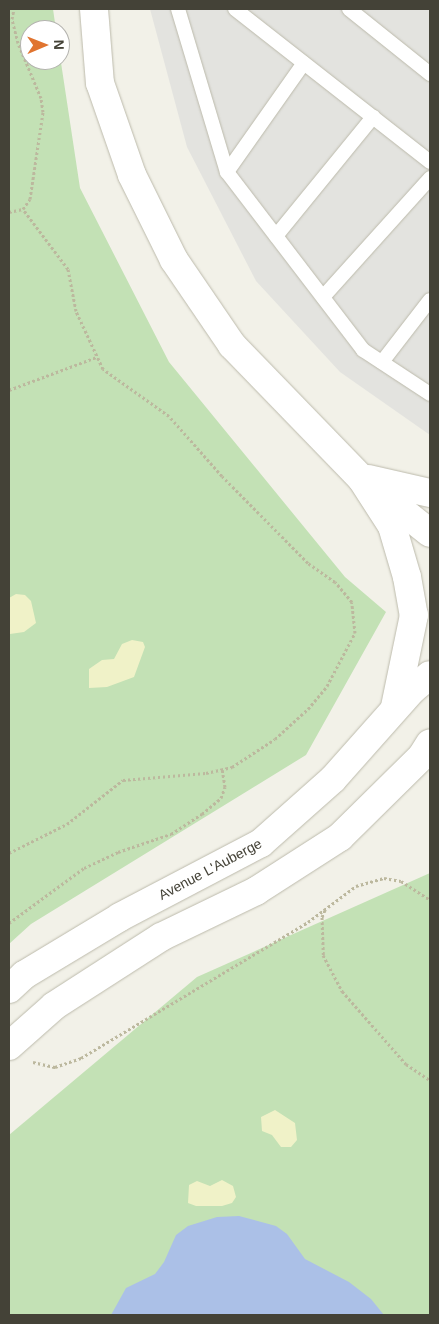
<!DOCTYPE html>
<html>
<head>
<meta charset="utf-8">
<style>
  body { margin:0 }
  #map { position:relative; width:439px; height:1324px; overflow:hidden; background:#f2f1e8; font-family:Helvetica,sans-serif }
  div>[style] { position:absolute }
  .green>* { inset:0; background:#c3e1b5 }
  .sand>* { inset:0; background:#f0f2c8 }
  .parking>* { inset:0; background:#e3e3df }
  .water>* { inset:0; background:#abc0e7 }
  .path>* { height:3px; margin-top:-1.5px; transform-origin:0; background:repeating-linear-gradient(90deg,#bcb89e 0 2.5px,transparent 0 5px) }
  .roads { filter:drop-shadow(0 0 1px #bcbaab) drop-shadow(0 0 1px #bcbaab) }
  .service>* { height:14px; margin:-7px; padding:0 7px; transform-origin:7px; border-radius:7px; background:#fff }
  .minor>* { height:28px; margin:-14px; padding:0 14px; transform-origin:14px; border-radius:14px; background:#fff }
  .tertiary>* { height:28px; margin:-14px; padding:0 14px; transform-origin:14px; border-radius:14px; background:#fff }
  span { translate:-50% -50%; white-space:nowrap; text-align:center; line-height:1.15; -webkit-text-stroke:5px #fff; paint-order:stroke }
  .street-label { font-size:14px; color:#444237 }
  .frame { position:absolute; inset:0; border:10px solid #444237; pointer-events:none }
  .north { position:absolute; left:20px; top:20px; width:50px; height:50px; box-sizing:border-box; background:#fff; border:1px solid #b4b3af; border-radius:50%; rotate:89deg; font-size:14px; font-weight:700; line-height:20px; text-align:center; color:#444237 }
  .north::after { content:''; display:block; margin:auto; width:18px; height:22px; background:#e07430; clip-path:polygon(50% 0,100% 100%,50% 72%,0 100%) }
</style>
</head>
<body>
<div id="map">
  <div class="green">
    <i style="clip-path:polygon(9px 9px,53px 9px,56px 30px,30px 30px,30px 60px,60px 60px,60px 56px,80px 188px,169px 362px,345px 577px,386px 612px,306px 755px,31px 924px,9px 944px)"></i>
    <i style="clip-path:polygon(430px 873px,430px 1315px,9px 1315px,9px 1135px,197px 977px)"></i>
  </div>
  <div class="sand">
    <i style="clip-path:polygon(16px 594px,25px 595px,31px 601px,36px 623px,24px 632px,10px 634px,9px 598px)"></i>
    <i style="clip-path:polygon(132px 640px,143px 642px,145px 647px,134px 677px,107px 687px,89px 688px,89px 669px,102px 660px,114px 659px,122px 644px)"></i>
    <i style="clip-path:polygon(275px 1110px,295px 1123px,297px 1140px,291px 1147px,281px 1147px,272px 1135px,262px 1131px,261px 1117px)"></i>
    <i style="clip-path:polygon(222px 1180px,233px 1186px,236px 1197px,232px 1203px,222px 1206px,196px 1206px,188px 1203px,189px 1185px,197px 1181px,210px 1186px)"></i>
  </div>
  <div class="parking">
    <i style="clip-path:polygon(150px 9px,430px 9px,430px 435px,340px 372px,256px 281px,187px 147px)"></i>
  </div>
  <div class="water">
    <i style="clip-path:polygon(239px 1216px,276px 1226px,287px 1234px,305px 1259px,349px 1282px,371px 1299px,384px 1315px,111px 1315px,126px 1288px,155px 1274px,164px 1262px,176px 1235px,188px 1226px,217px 1217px)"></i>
  </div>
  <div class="path">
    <i style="left:9px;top:212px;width:14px;rotate:-12deg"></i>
    <i style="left:23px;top:209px;width:12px;rotate:-55deg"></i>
    <i style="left:30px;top:199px;width:88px;rotate:-81.5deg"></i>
    <i style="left:43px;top:112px;width:14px;rotate:-98deg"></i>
    <i style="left:41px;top:98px;width:60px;rotate:-112.7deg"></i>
    <i style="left:18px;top:43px;width:25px;rotate:-104deg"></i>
    <i style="left:12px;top:19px;width:10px;rotate:-79deg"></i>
    <i style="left:9px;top:390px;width:94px;rotate:-20.6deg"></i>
    <i style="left:9px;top:853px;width:65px;rotate:-26.6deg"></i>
    <i style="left:67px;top:824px;width:71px;rotate:-38.2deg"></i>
    <i style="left:123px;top:780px;width:83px;rotate:-4.8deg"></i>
    <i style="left:206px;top:773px;width:27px;rotate:-13deg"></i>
    <i style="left:232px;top:767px;width:51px;rotate:-33.1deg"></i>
    <i style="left:275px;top:739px;width:45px;rotate:-42.3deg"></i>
    <i style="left:308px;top:709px;width:30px;rotate:-50deg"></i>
    <i style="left:327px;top:686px;width:60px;rotate:-62.2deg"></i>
    <i style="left:355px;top:633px;width:31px;rotate:-96deg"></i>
    <i style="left:352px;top:602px;width:26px;rotate:-130deg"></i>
    <i style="left:335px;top:582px;width:33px;rotate:-145deg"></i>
    <i style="left:308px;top:563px;width:122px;rotate:-134.7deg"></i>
    <i style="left:222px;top:476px;width:80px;rotate:-131.5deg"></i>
    <i style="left:169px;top:416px;width:81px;rotate:-144.5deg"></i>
    <i style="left:103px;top:369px;width:64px;rotate:-115deg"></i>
    <i style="left:76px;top:311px;width:43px;rotate:-100.8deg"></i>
    <i style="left:68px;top:269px;width:75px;rotate:-126.9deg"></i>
    <i style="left:325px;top:910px;width:8px;rotate:113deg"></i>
    <i style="left:322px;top:917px;width:38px;rotate:88deg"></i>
    <i style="left:323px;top:955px;width:41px;rotate:62.2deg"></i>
    <i style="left:342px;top:991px;width:97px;rotate:48.8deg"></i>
    <i style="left:406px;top:1064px;width:29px;rotate:34deg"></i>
    <i style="left:9px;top:923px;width:93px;rotate:-36.3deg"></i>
    <i style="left:84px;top:868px;width:38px;rotate:-25deg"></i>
    <i style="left:118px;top:852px;width:56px;rotate:-18.8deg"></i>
    <i style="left:171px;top:834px;width:37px;rotate:-33deg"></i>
    <i style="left:202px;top:814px;width:25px;rotate:-40deg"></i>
    <i style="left:221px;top:798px;width:12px;rotate:-70deg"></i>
    <i style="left:225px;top:787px;width:18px;rotate:-99deg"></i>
    <i style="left:33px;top:1062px;width:23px;rotate:13deg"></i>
    <i style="left:55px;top:1067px;width:28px;rotate:-19deg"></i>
    <i style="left:81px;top:1058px;width:265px;rotate:-30.9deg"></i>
    <i style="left:308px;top:922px;width:60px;rotate:-36.9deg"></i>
    <i style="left:356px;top:886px;width:29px;rotate:-16deg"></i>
    <i style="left:384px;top:878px;width:17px;rotate:10deg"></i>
    <i style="left:401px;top:881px;width:35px;rotate:33deg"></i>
  </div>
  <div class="roads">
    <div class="service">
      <i style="left:178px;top:9px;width:170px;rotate:73.3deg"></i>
      <i style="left:227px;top:172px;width:224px;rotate:52.6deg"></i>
      <i style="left:363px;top:350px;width:80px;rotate:33.3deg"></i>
      <i style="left:235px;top:9px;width:248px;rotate:38.1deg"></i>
      <i style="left:349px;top:9px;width:104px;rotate:38.7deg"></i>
      <i style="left:227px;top:172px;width:133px;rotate:-54.8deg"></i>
      <i style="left:276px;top:236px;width:154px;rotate:-50.8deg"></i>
      <i style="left:323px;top:297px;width:160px;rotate:-48deg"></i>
      <i style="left:382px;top:362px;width:78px;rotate:-52.3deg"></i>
    </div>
    <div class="minor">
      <i style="left:94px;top:9px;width:74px;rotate:85.4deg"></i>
      <i style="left:100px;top:83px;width:97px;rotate:70.8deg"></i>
      <i style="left:132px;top:175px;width:95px;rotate:63.7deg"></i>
      <i style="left:174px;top:260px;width:103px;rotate:55.7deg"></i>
      <i style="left:232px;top:345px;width:185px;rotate:45.9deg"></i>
      <i style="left:361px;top:478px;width:88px;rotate:38.6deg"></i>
      <i style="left:368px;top:479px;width:64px;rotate:12.7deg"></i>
    </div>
    <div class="tertiary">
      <i style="left:361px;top:478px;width:57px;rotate:57.1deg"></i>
      <i style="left:392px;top:526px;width:53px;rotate:73.6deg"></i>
      <i style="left:407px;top:577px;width:39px;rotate:80deg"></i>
      <i style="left:414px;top:615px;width:94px;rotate:101.7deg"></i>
      <i style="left:9px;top:989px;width:21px;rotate:-43deg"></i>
      <i style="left:24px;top:975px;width:112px;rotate:-31.1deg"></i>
      <i style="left:120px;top:917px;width:159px;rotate:-27.7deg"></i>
      <i style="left:261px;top:843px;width:96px;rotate:-41.6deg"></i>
      <i style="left:333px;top:779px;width:119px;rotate:-48.4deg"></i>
      <i style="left:412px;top:690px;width:23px;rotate:-40deg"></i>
      <i style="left:9px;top:1046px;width:60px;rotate:-41.6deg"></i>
      <i style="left:54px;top:1006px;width:127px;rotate:-32.8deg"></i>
      <i style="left:161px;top:937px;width:106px;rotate:-25.8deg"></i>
      <i style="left:256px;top:891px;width:100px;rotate:-32.7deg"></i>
      <i style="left:340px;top:837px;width:115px;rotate:-44.6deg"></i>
      <i style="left:422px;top:756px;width:15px;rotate:-58deg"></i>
    </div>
  </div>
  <div class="street-label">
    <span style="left:210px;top:869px;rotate:-28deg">Avenue L'Auberge</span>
  </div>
  <div class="frame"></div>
  <div class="north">N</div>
</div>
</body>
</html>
